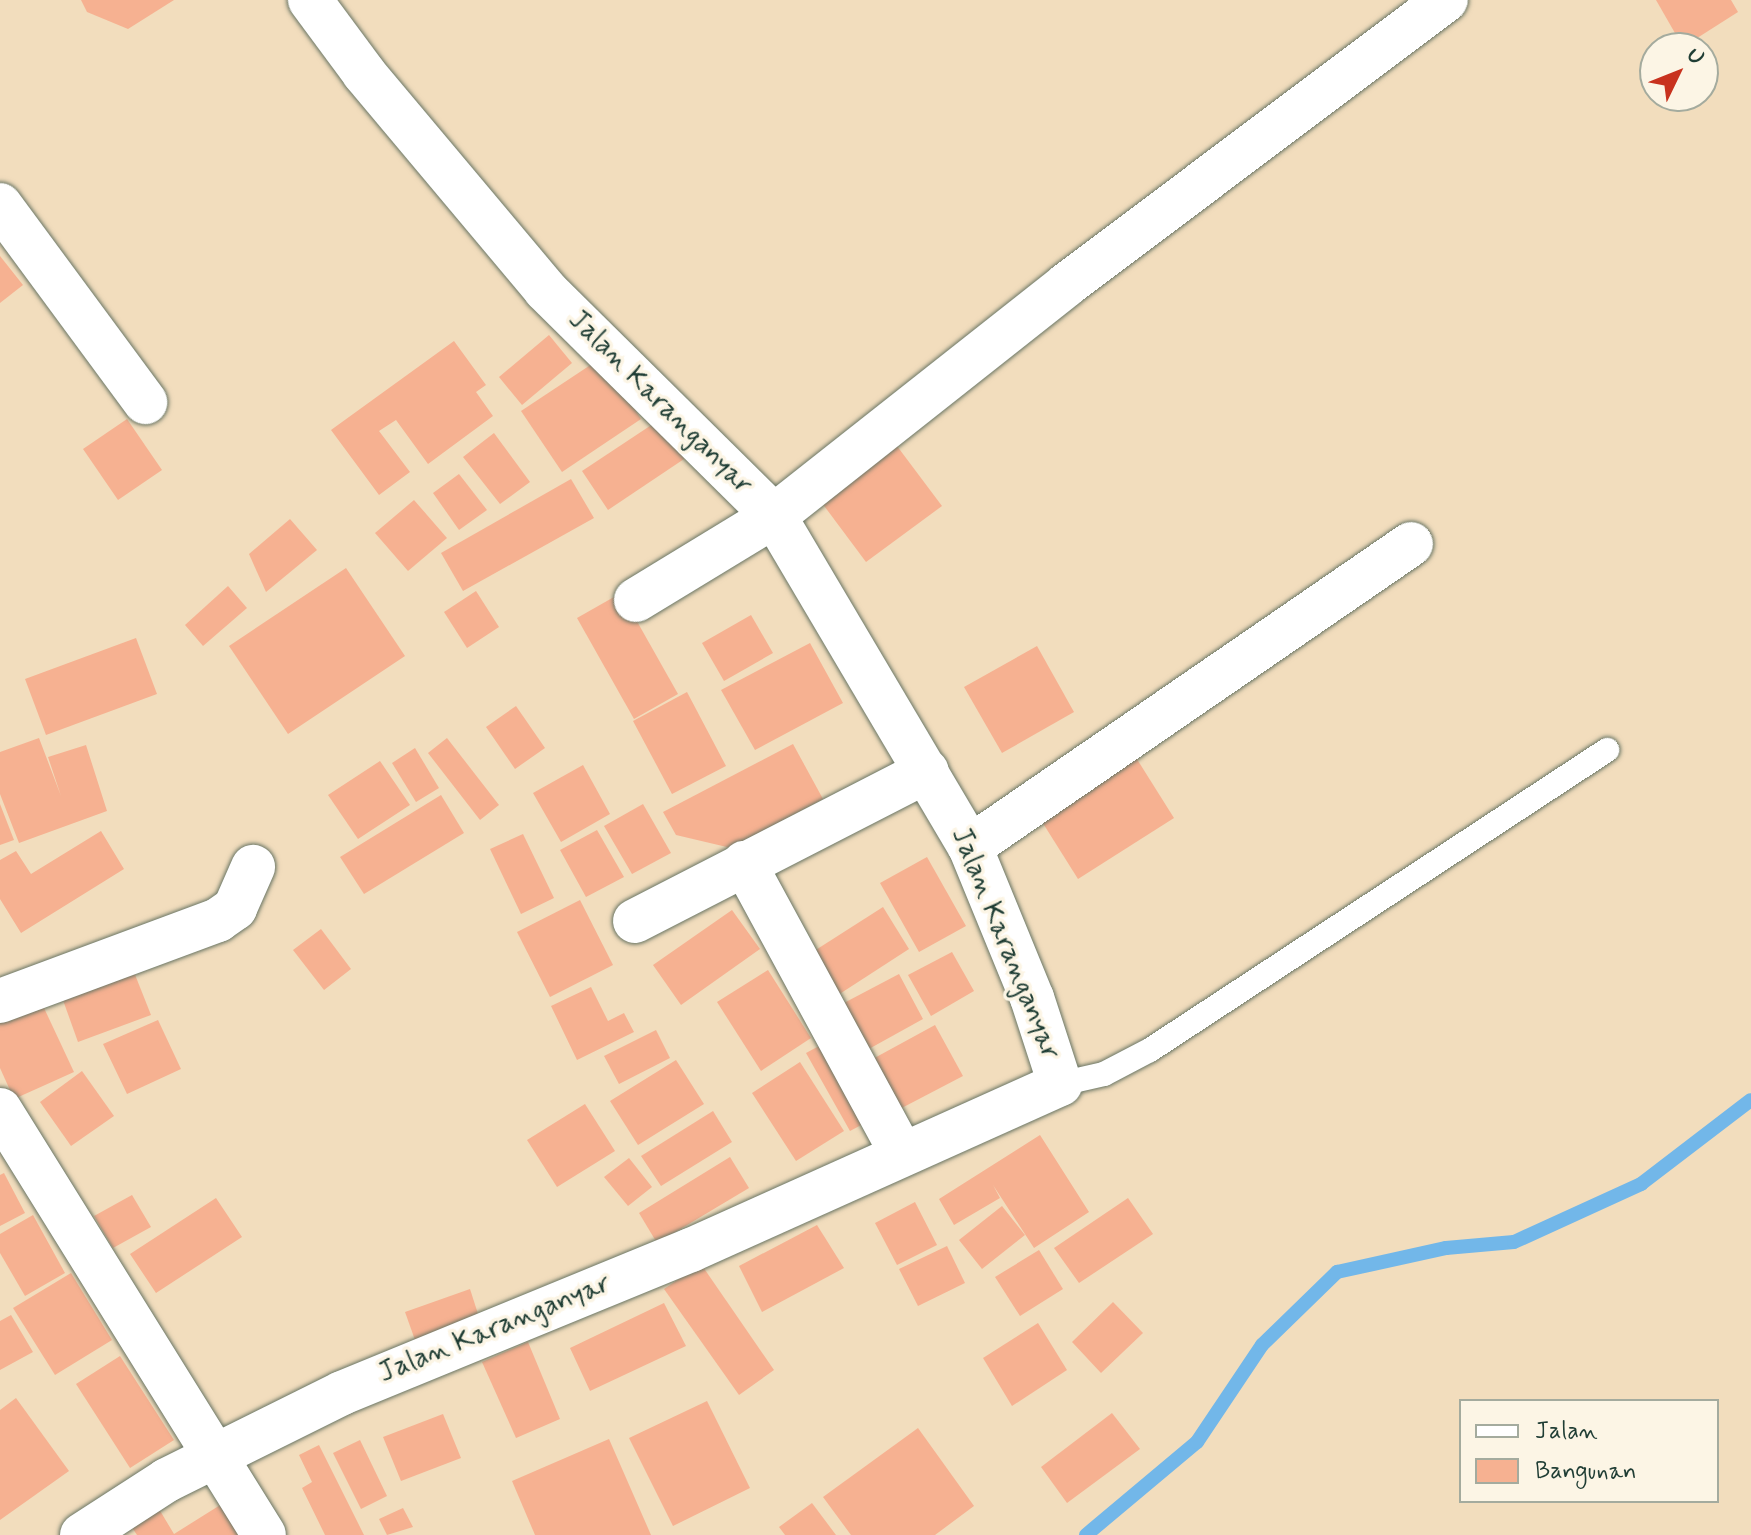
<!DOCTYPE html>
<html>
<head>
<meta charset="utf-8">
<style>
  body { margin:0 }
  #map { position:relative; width:1751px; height:1535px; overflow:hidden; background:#f2ddbd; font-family:Mynerve,sans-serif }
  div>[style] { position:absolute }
  .stream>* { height:14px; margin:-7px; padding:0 7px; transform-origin:7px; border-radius:7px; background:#72b7e9 }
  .building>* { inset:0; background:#f6b191 }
  .roads { filter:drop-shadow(0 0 2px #697564) drop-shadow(0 0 2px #697564) }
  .service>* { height:24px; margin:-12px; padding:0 12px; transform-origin:12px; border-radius:12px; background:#fff }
  .minor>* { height:44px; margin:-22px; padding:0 22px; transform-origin:22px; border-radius:22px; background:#fff }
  span { translate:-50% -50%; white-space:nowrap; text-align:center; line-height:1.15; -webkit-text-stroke:7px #fcf5e5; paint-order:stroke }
  .street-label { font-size:28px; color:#1f3d34 }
  .legend { position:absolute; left:1459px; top:1399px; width:260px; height:104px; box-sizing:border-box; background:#fcf5e5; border:2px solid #a4ab9e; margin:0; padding:10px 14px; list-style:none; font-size:24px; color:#1f3d34 }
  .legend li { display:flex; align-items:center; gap:16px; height:40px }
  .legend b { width:40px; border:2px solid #a4ab9e }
  .north { position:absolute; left:1639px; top:32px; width:80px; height:80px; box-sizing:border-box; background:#fcf5e5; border:2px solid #a4ab9e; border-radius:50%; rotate:47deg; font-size:22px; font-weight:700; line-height:32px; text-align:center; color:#1f3d34 }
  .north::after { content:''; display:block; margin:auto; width:28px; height:36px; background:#c8321e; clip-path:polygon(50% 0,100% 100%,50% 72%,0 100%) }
</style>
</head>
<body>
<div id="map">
  <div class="stream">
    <i style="left:1086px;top:1535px;width:145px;rotate:-40deg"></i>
    <i style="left:1197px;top:1442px;width:117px;rotate:-56.2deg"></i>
    <i style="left:1262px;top:1345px;width:105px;rotate:-44.2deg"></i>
    <i style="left:1337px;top:1272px;width:112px;rotate:-12.4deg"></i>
    <i style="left:1446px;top:1248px;width:68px;rotate:-5deg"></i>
    <i style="left:1514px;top:1242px;width:140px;rotate:-24.5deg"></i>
    <i style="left:1641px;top:1184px;width:138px;rotate:-37.4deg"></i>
  </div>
  <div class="building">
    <i style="clip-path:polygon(81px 0,174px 0,128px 29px,87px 12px)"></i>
    <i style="clip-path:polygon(1656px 0,1731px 0,1738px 12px,1683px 47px)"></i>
    <i style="clip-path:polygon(0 256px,23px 285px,0 303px)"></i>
    <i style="clip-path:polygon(549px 335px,572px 363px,522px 405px,499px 377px)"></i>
    <i style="clip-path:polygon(454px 341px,486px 385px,476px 392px,493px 416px,428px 464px,396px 420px,379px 431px,410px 472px,379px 495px,331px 430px)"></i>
    <i style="clip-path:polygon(601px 358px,641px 419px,562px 472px,521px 411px)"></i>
    <i style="clip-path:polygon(668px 414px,693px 453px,608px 510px,582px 471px)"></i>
    <i style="clip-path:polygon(127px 419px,162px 470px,118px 500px,83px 449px)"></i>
    <i style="clip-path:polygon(494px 433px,530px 482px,500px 504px,463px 457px)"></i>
    <i style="clip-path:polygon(891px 438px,942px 506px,866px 562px,816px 495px)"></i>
    <i style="clip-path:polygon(459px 474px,487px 510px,459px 530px,433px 493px)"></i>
    <i style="clip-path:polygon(571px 479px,594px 518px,463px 591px,441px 553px)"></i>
    <i style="clip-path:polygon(414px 500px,447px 538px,408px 571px,375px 533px)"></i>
    <i style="clip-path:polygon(290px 519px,317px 550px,266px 592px,249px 554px)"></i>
    <i style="clip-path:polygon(346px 568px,405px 656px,288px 734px,229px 646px)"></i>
    <i style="clip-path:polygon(228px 586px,247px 608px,203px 646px,185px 625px)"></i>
    <i style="clip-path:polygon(476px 591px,499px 627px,467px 648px,444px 612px)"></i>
    <i style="clip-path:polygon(621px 593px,678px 694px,634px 719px,577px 618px)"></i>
    <i style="clip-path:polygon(751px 615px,773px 653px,724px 681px,702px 643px)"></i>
    <i style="clip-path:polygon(136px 638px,157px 694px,46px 735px,25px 679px)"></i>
    <i style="clip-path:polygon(810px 643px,843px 703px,755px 750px,721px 690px)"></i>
    <i style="clip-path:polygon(1037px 646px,1074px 712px,1002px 753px,964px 687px)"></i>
    <i style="clip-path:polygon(687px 692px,726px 766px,672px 794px,633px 721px)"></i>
    <i style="clip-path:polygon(516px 706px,545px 748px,515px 769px,486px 727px)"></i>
    <i style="clip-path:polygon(39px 738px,61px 796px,48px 757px,86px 745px,107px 811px,19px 843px,0 794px,0 752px)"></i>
    <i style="clip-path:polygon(447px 738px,499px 805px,480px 820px,428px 753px)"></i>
    <i style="clip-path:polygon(793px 744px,823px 799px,731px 848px,676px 835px,663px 812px)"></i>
    <i style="clip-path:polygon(415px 748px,439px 788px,416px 802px,392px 763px)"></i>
    <i style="clip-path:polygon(1135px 756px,1174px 818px,1078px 879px,1039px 817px)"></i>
    <i style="clip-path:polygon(380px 761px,410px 805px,358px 839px,328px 795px)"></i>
    <i style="clip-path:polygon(583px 765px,610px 814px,561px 842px,533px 793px)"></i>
    <i style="clip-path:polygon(441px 795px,464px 833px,364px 894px,340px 857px)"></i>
    <i style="clip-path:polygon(0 804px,14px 840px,0 845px)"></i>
    <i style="clip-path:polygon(643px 804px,671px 853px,632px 874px,604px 826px)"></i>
    <i style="clip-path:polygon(597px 830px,624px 877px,586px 897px,560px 850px)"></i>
    <i style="clip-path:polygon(101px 831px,124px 869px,21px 933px,0 899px,0 860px,16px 851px,31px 874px)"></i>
    <i style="clip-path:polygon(523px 834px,554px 898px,521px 914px,490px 849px)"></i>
    <i style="clip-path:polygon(927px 857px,966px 926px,919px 952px,880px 883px)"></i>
    <i style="clip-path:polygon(580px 900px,613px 965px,550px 997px,517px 932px)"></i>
    <i style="clip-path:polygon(883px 907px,909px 949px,838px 995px,811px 953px)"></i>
    <i style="clip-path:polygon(732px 910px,760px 949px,681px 1005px,653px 965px)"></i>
    <i style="clip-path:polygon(321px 929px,351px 969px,324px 990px,293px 950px)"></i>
    <i style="clip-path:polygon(952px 952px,974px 991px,931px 1016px,908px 975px)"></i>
    <i style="clip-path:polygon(130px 962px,151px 1015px,78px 1042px,59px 989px)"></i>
    <i style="clip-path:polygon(768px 970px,811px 1038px,761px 1071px,717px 1002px)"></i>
    <i style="clip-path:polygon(899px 974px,923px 1019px,867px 1050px,842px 1004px)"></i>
    <i style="clip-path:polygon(591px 987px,608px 1021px,624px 1013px,634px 1032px,577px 1060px,551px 1006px)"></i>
    <i style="clip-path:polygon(37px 993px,74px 1072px,14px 1099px,0 1068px,0 1010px)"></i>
    <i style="clip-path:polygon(158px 1020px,181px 1069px,127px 1094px,103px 1044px)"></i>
    <i style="clip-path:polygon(935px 1025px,963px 1076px,896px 1111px,869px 1061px)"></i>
    <i style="clip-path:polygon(656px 1030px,670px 1058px,619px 1084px,604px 1056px)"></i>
    <i style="clip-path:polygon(834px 1038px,878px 1116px,850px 1131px,806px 1053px)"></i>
    <i style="clip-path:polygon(676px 1060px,704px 1104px,638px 1145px,610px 1101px)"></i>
    <i style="clip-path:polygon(800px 1062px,844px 1131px,796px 1161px,752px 1093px)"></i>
    <i style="clip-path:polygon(82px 1071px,114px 1116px,71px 1146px,40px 1102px)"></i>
    <i style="clip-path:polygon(585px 1104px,615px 1151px,557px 1187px,527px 1140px)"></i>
    <i style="clip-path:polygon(713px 1111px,732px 1142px,661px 1186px,641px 1156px)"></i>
    <i style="clip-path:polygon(1040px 1135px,1089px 1212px,1034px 1248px,993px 1185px,1000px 1198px,954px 1225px,939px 1199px)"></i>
    <i style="clip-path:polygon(730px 1157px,749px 1188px,657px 1243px,639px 1213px)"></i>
    <i style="clip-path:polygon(629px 1158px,652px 1187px,628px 1206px,604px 1177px)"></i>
    <i style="clip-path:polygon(4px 1173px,25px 1213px,0 1226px,0 1175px)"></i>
    <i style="clip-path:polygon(132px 1195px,151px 1227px,113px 1248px,94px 1216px)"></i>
    <i style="clip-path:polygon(216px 1198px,242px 1237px,156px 1293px,130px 1254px)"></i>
    <i style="clip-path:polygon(1128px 1198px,1153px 1234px,1079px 1283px,1054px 1248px)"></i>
    <i style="clip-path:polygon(915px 1202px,937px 1245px,897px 1265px,875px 1223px)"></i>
    <i style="clip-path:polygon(1002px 1206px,1025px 1235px,982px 1269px,959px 1240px)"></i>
    <i style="clip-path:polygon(33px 1215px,65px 1273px,25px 1296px,0 1253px,0 1234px)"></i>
    <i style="clip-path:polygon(817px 1225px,844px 1268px,762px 1312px,739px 1266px)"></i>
    <i style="clip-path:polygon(947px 1246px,965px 1283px,918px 1306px,899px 1269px)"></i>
    <i style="clip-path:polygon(1039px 1250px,1063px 1289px,1020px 1316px,995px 1277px)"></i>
    <i style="clip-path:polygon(701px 1264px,774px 1370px,739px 1395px,664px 1289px)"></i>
    <i style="clip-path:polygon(71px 1273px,112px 1340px,55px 1375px,13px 1308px)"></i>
    <i style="clip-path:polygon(470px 1289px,479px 1317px,415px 1340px,405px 1312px)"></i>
    <i style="clip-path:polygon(1113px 1302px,1143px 1333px,1101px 1373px,1072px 1342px)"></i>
    <i style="clip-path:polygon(664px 1303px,686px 1346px,590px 1391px,570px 1348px)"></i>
    <i style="clip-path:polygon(11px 1315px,33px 1352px,0 1370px,0 1321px)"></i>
    <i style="clip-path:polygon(1038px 1323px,1067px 1370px,1012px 1406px,983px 1358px)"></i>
    <i style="clip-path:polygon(528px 1342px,560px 1419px,516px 1438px,482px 1362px)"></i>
    <i style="clip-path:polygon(120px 1356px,174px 1440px,130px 1468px,76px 1384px)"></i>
    <i style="clip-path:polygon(16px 1398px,69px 1471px,0 1520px,0 1410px)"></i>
    <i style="clip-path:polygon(707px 1401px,750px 1488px,673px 1526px,629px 1438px)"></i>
    <i style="clip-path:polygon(1112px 1413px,1140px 1449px,1067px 1503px,1041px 1467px)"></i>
    <i style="clip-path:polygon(443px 1414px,461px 1458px,401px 1481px,383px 1437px)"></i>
    <i style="clip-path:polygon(918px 1428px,974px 1506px,935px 1535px,851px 1535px,823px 1497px)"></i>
    <i style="clip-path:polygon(609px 1439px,651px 1535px,535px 1535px,512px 1481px)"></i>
    <i style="clip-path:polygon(360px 1440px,387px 1496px,361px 1509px,333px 1453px)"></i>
    <i style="clip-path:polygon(319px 1445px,364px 1535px,325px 1535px,302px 1488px,312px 1482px,299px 1455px)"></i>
    <i style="clip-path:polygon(225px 1502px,245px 1535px,137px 1535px,131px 1526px,159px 1509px,174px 1534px)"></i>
    <i style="clip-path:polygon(812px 1503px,836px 1535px,785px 1535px,779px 1527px)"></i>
    <i style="clip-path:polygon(403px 1508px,413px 1527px,387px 1535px,379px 1519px)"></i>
  </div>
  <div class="roads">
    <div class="service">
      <i style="left:1060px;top:1084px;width:45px;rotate:-12.8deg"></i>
      <i style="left:1104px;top:1074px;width:52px;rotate:-27.6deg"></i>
      <i style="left:1150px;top:1050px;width:547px;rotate:-33.28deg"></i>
    </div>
    <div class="minor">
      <i style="left:0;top:205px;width:245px;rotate:53.6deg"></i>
      <i style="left:636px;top:600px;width:162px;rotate:-31.3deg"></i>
      <i style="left:774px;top:516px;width:372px;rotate:-38.3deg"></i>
      <i style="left:1066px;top:285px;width:475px;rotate:-36.9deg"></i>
      <i style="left:970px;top:847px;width:535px;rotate:-34.49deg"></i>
      <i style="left:744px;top:863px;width:331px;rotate:61.5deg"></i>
      <i style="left:635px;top:921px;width:328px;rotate:-27.2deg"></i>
      <i style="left:0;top:1001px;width:233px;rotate:-20.4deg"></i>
      <i style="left:218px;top:920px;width:21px;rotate:-35deg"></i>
      <i style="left:235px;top:908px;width:45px;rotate:-66.3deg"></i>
      <i style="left:0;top:1110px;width:500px;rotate:58.15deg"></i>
      <i style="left:82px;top:1535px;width:101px;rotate:-32.9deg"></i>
      <i style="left:167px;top:1480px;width:195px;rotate:-26.4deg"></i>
      <i style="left:342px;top:1393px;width:377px;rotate:-22.3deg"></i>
      <i style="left:691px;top:1250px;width:405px;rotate:-24.2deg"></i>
      <i style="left:1060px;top:1084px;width:90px;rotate:-108deg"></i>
      <i style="left:1032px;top:998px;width:163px;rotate:-112.3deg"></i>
      <i style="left:970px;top:847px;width:385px;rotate:-120.6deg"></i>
      <i style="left:774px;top:516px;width:322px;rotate:-135.3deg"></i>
      <i style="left:545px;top:289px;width:282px;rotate:-130deg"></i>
      <i style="left:364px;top:73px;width:91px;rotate:-126.5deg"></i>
    </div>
  </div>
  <div class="street-label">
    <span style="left:660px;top:403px;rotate:45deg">Jalan Karanganyar</span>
    <span style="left:1005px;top:944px;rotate:68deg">Jalan Karanganyar</span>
    <span style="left:495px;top:1329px;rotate:-22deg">Jalan Karanganyar</span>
  </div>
  <ul class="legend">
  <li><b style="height:10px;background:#fff"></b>Jalan</li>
  <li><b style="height:22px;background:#f6b191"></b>Bangunan</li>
  </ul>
  <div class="north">U</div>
</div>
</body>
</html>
